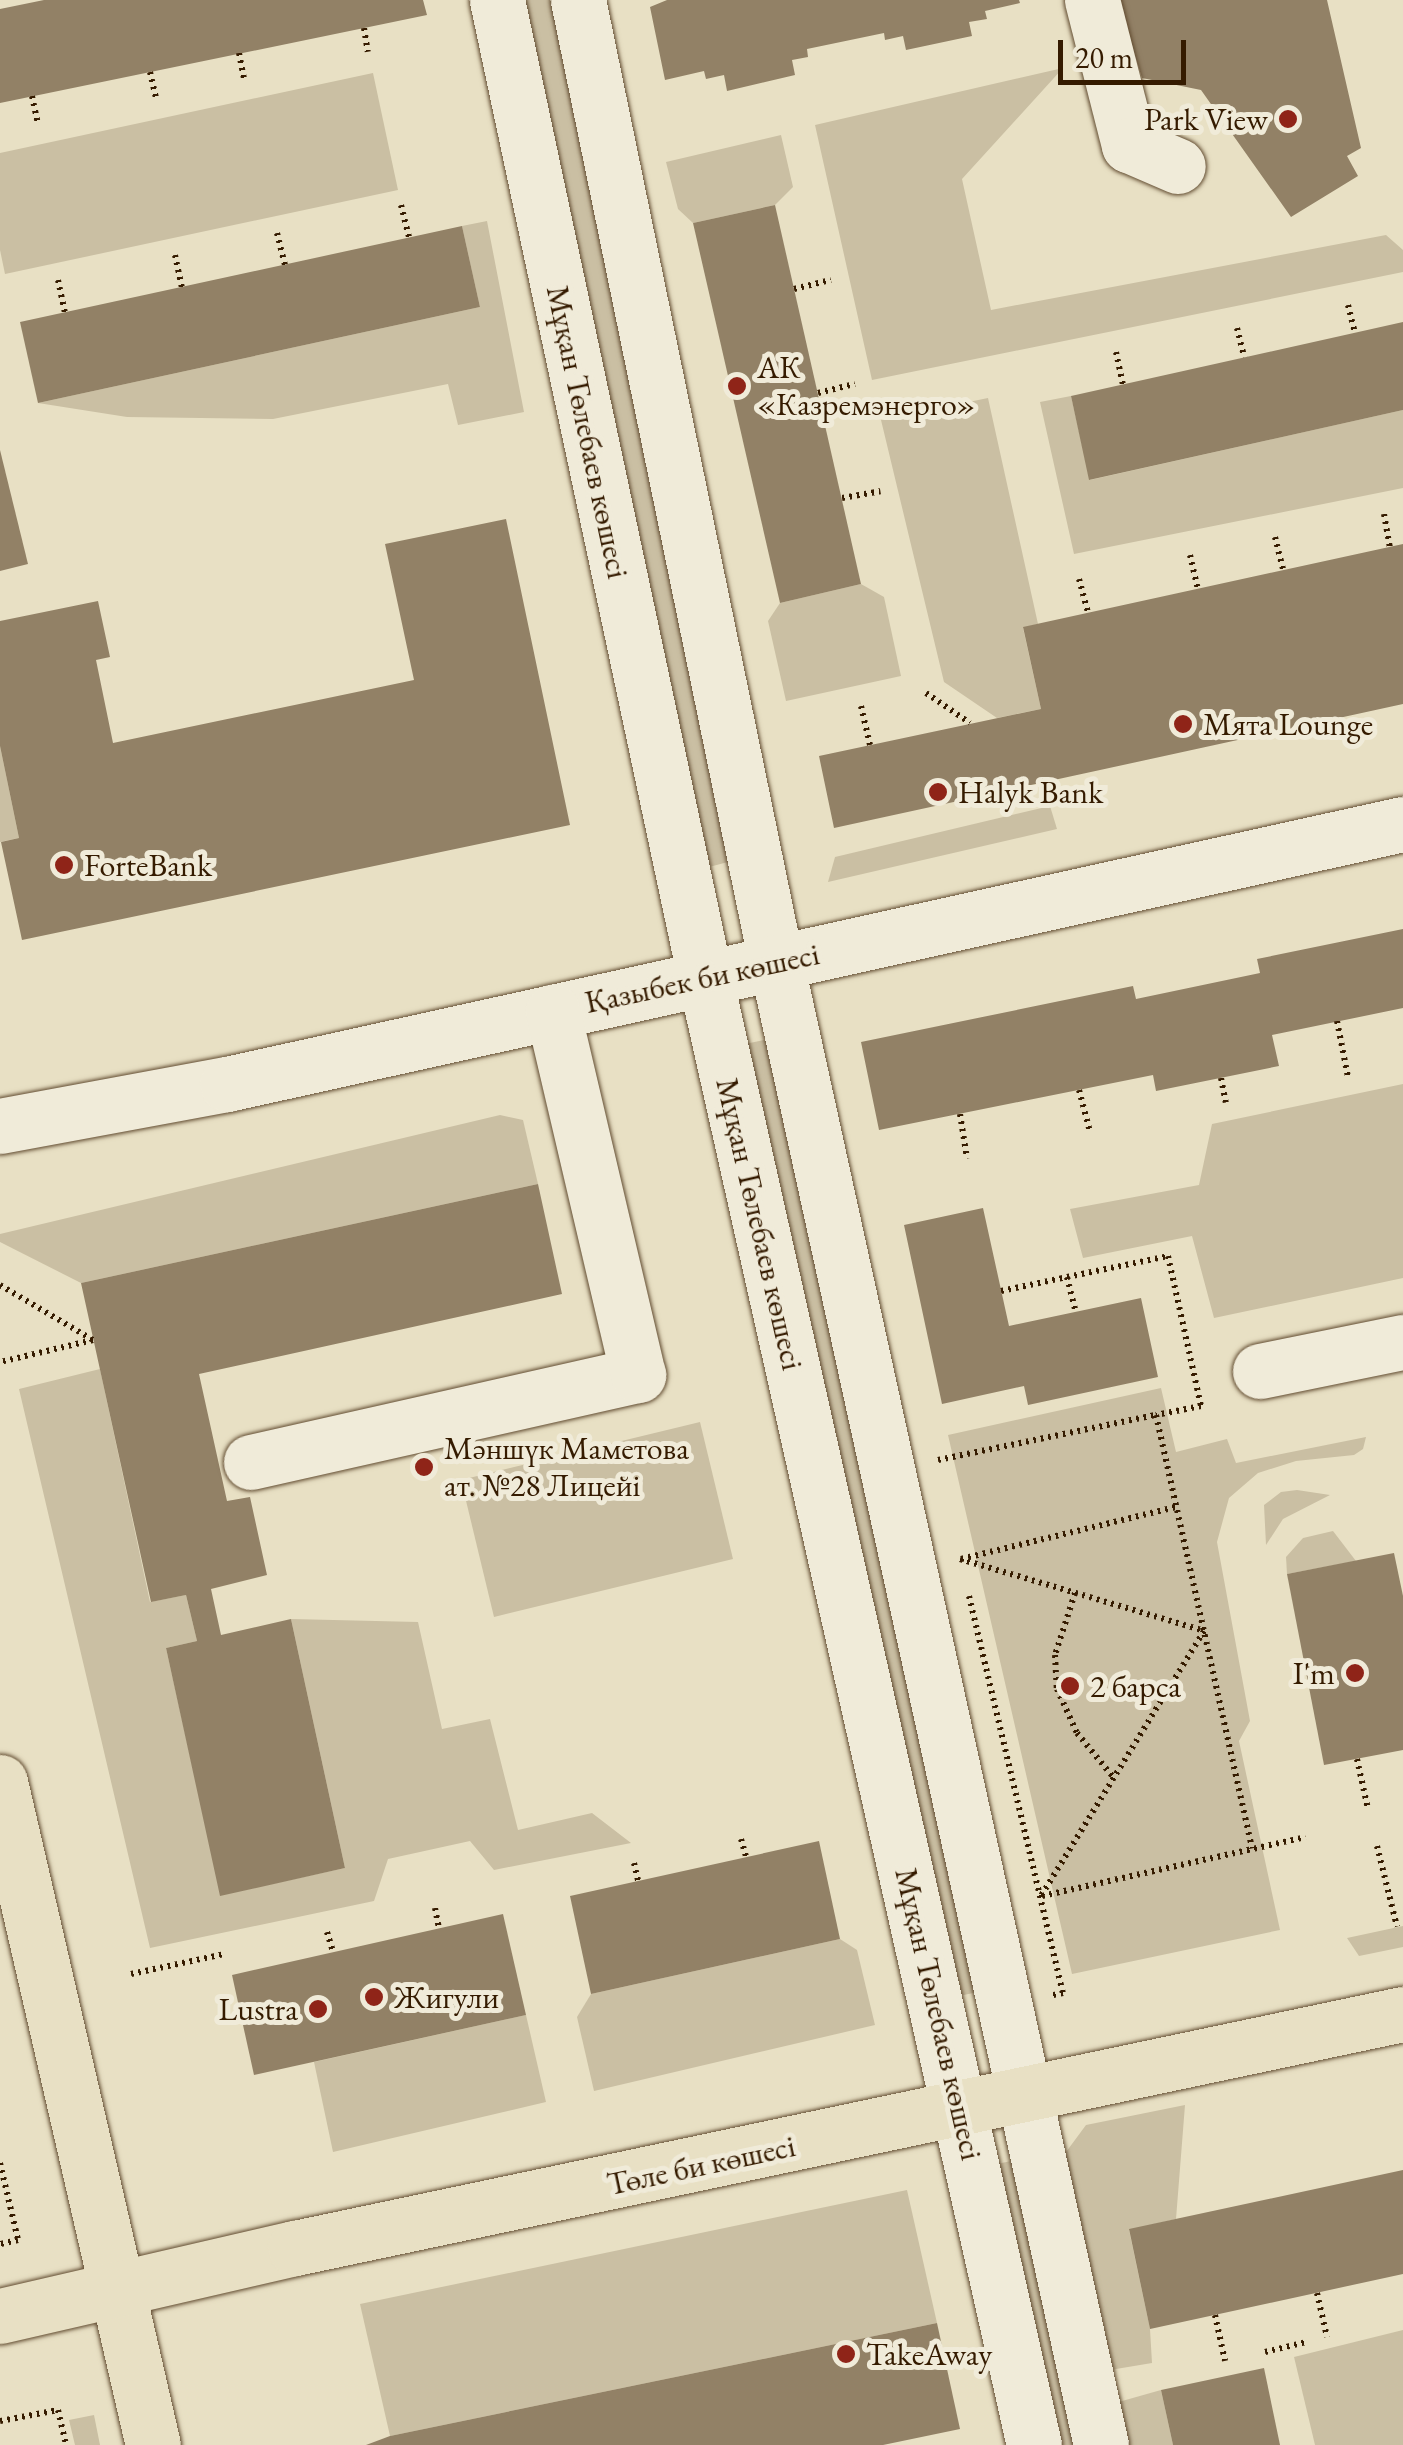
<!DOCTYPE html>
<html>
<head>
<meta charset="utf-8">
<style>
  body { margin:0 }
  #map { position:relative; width:1403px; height:2445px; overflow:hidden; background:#e8e0c4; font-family:"EB Garamond",serif }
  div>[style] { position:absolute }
  .green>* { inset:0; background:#cabfa3 }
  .building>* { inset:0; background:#928166 }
  .path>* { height:6px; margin-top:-3px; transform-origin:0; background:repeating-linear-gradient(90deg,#351b00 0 2.5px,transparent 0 7.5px) }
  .roads { filter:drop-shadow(0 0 2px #624c31) drop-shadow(0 0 2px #624c31) }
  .minor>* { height:55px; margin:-27.5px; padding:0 27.5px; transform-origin:27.5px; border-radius:27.5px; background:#f0ebd9 }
  .major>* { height:55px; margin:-27.5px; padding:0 27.5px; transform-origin:27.5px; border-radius:27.5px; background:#e8e0c4 }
  .dots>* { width:28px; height:28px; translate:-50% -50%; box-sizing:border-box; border:5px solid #f0ebd9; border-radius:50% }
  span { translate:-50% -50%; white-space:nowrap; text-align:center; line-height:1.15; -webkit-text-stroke:10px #f0ebd9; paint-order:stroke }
  .poi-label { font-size:32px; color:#351b00 }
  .right { translate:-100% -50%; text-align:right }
  .left { translate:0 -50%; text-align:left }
  .street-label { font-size:32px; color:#351b00 }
  .scale { position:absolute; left:1058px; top:40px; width:128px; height:45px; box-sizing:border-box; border:5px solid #351b00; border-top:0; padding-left:12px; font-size:30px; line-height:35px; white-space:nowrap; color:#351b00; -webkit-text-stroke:8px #f0ebd9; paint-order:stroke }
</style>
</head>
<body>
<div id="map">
  <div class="green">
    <i style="clip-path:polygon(497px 0,578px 0,754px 855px,683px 874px)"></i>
    <i style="clip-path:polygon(1063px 68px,962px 179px,991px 310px,1386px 235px,1403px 250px,1403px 272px,872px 380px,815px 125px)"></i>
    <i style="clip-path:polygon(373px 73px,398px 190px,5px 274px,0 250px,0 153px)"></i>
    <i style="clip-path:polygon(781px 135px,793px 187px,775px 205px,693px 223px,678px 209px,666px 162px)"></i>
    <i style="clip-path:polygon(487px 221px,524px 412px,458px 425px,448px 384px,273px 419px,127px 417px,38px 403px,480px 307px,462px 226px)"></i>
    <i style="clip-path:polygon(1071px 396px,1090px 480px,1403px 410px,1403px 488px,1074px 554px,1040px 402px)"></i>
    <i style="clip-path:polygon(988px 398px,1038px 624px,1023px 628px,1041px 709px,997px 718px,944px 682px,881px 420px)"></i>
    <i style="clip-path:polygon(861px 584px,884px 597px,901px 676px,786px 701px,768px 621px,780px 603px)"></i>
    <i style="clip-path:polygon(0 746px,19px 838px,0 842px)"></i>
    <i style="clip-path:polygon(1050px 806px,1057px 829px,828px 882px,835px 857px)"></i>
    <i style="clip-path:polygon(792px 1034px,1001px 1987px,936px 2001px,721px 1049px)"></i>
    <i style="clip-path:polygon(1403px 1084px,1403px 1278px,1214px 1318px,1192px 1236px,1083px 1258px,1070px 1209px,1199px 1185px,1212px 1124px)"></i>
    <i style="clip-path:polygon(500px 1115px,523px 1120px,538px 1184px,81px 1283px,0 1242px,0 1234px)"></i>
    <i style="clip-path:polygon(100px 1369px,150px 1602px,186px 1595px,197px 1641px,166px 1648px,221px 1895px,345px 1868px,291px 1619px,418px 1622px,442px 1729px,490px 1719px,518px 1830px,592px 1813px,631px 1843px,494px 1870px,470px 1841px,388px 1859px,374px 1901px,150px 1948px,19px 1389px)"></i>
    <i style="clip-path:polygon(1161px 1388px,1176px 1452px,1227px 1439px,1236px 1463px,1366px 1437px,1363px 1449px,1354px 1455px,1296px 1461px,1258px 1473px,1229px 1498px,1217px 1542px,1250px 1721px,1239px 1741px,1280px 1930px,1072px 1974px,948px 1435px)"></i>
    <i style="clip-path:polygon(700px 1422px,733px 1559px,494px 1617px,461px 1480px)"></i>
    <i style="clip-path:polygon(1297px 1490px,1330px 1495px,1283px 1519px,1266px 1545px,1264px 1505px,1281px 1492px)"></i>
    <i style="clip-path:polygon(1333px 1531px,1356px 1561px,1287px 1574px,1286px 1557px,1303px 1538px)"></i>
    <i style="clip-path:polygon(1403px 1926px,1403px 1947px,1359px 1956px,1347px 1938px)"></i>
    <i style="clip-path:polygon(840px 1939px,857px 1950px,875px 2025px,594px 2091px,577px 2017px,591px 1994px)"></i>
    <i style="clip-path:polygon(526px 2015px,546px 2102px,333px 2152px,314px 2062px)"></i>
    <i style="clip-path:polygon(1185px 2105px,1176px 2219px,1129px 2230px,1150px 2329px,1152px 2363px,1086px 2374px,1102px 2445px,1034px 2445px,974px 2169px,1038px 2155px,1055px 2167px,1086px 2125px)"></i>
    <i style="clip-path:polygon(907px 2190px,937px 2323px,390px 2436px,360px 2304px)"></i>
    <i style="clip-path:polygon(1403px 2330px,1403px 2445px,1315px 2445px,1294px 2357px)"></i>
    <i style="clip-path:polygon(1161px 2390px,1173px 2445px,1117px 2445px,1108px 2405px)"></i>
    <i style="clip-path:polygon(94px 2415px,100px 2445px,75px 2445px,69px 2420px)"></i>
  </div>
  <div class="building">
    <i style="clip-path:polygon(44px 0,423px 0,427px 15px,0 103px,0 9px)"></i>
    <i style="clip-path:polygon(667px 0,1019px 0,1020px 3px,985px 11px,987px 19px,969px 22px,972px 36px,906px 50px,903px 36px,885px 40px,884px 33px,807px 49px,808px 57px,792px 60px,795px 75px,727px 91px,724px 75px,706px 79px,704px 71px,665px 80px,650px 7px)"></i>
    <i style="clip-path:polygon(1118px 0,1327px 0,1361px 148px,1347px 156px,1358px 176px,1291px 217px,1201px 90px,1142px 78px)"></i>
    <i style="clip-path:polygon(775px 205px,861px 584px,780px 603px,693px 223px)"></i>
    <i style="clip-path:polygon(462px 226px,480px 307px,38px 403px,20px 322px)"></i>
    <i style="clip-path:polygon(1403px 322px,1403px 410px,1089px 480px,1071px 396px)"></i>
    <i style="clip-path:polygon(0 450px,28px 564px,0 571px)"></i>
    <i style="clip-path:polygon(506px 519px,570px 825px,22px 940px,1px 842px,19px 838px,0 746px,0 621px,98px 601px,110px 657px,96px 660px,113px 743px,414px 680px,385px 544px)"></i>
    <i style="clip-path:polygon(1403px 544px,1403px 704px,834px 828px,819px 756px,1041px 709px,1023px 627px)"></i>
    <i style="clip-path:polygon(1403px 929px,1403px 1008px,1272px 1035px,1279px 1066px,1156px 1091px,1153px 1075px,879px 1130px,861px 1042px,1133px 986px,1136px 999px,1260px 973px,1257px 959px)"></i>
    <i style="clip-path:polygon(538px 1184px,562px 1294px,199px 1374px,227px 1501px,250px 1497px,267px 1575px,211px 1589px,221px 1635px,291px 1619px,345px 1868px,220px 1896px,166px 1648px,197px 1641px,186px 1595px,151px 1602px,81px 1283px)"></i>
    <i style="clip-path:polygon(983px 1208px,1009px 1326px,1141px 1298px,1158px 1377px,1028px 1405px,1024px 1386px,942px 1404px,904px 1225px)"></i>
    <i style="clip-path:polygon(1394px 1553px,1403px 1596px,1403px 1750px,1324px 1765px,1287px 1574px)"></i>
    <i style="clip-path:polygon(819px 1841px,840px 1939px,591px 1994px,570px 1896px)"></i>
    <i style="clip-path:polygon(503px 1914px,526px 2015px,254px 2075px,232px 1975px)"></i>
    <i style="clip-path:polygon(1403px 2170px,1403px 2274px,1150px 2329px,1129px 2229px)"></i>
    <i style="clip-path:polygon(937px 2323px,960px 2429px,883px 2445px,366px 2445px,390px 2436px)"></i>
    <i style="clip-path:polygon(1264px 2368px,1280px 2445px,1173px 2445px,1161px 2390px)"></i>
  </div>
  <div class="path">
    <i style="left:364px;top:28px;width:24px;rotate:81deg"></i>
    <i style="left:239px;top:53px;width:26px;rotate:79deg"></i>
    <i style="left:150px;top:72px;width:28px;rotate:77deg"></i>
    <i style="left:32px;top:96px;width:29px;rotate:78deg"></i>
    <i style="left:401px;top:205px;width:33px;rotate:76deg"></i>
    <i style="left:277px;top:233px;width:33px;rotate:76deg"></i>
    <i style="left:175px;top:255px;width:33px;rotate:78deg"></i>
    <i style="left:58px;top:280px;width:33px;rotate:78deg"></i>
    <i style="left:794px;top:289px;width:38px;rotate:-14deg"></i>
    <i style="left:1348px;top:305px;width:29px;rotate:76deg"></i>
    <i style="left:1237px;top:328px;width:30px;rotate:76deg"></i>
    <i style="left:1116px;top:352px;width:33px;rotate:78deg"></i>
    <i style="left:818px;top:393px;width:38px;rotate:-14deg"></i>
    <i style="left:842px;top:498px;width:39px;rotate:-10deg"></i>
    <i style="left:1384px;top:514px;width:34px;rotate:80deg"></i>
    <i style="left:1275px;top:537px;width:34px;rotate:76deg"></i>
    <i style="left:1190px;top:555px;width:35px;rotate:77deg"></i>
    <i style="left:1079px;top:579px;width:35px;rotate:75deg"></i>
    <i style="left:926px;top:693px;width:53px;rotate:34.3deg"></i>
    <i style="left:861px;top:706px;width:40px;rotate:77deg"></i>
    <i style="left:1337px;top:1021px;width:57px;rotate:78.9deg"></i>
    <i style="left:1221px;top:1078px;width:25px;rotate:79deg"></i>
    <i style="left:1079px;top:1090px;width:43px;rotate:75.3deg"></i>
    <i style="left:960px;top:1114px;width:45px;rotate:81deg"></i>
    <i style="left:1067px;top:1277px;width:103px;rotate:-11.7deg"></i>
    <i style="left:1168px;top:1256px;width:154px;rotate:77.6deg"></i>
    <i style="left:1201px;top:1406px;width:46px;rotate:168.7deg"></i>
    <i style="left:1156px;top:1415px;width:444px;rotate:77.5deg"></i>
    <i style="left:0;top:1285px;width:108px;rotate:30.6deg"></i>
    <i style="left:93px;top:1340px;width:96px;rotate:166.7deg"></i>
    <i style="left:1001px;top:1291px;width:67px;rotate:-12deg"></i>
    <i style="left:1067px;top:1277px;width:36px;rotate:76deg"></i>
    <i style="left:938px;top:1460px;width:223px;rotate:-11.7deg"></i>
    <i style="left:960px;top:1559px;width:254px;rotate:16.4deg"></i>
    <i style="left:1204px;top:1631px;width:311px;rotate:121.6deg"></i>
    <i style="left:961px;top:1559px;width:221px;rotate:-13.6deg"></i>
    <i style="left:1075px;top:1593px;width:65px;rotate:107.9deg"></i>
    <i style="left:1055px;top:1655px;width:34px;rotate:87deg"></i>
    <i style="left:1057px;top:1689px;width:48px;rotate:65.6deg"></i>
    <i style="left:1077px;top:1733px;width:58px;rotate:50.6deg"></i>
    <i style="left:969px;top:1596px;width:408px;rotate:76.7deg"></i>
    <i style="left:1063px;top:1993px;width:14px;rotate:168deg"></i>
    <i style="left:1357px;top:1759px;width:51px;rotate:77.6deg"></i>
    <i style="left:741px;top:1839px;width:19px;rotate:74deg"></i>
    <i style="left:1377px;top:1846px;width:83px;rotate:76.1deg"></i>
    <i style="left:634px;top:1863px;width:18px;rotate:77deg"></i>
    <i style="left:1042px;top:1896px;width:270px;rotate:-12.6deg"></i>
    <i style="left:435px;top:1908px;width:21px;rotate:79deg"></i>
    <i style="left:327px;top:1932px;width:21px;rotate:73deg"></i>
    <i style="left:131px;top:1974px;width:95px;rotate:-12.1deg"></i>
    <i style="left:0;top:2163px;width:79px;rotate:76.8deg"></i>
    <i style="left:18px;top:2240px;width:18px;rotate:167deg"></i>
    <i style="left:1317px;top:2293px;width:45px;rotate:77.2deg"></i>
    <i style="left:1215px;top:2315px;width:47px;rotate:77.7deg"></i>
    <i style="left:1265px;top:2352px;width:42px;rotate:-13.7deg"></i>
    <i style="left:0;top:2421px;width:59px;rotate:-10.7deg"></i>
    <i style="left:58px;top:2410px;width:36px;rotate:77deg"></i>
  </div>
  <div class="roads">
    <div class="minor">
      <i style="left:497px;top:0;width:1000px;rotate:77.99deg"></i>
      <i style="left:705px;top:978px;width:1503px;rotate:77.36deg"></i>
      <i style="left:578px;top:0;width:982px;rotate:78.37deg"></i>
      <i style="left:776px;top:962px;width:1518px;rotate:77.64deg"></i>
      <i style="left:1092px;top:0;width:150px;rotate:75.7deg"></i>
      <i style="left:1129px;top:145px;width:53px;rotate:23.2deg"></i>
      <i style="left:0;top:1126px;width:231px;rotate:-10.5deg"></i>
      <i style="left:227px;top:1084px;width:1204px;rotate:-12.47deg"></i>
      <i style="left:1260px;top:1371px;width:146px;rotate:-11.5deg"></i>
      <i style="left:251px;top:1462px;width:397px;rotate:-12.7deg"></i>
      <i style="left:638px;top:1375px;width:373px;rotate:-103.2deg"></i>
    </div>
    <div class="major">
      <i style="left:0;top:1782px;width:680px;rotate:77.01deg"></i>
      <i style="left:0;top:2316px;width:303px;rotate:-13deg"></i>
      <i style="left:295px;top:2248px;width:1132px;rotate:-11.93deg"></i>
    </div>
  </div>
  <div class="dots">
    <i style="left:1288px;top:119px;background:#8f2418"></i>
    <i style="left:737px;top:386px;background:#8f2418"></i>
    <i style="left:1183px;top:724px;background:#8f2418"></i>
    <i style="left:938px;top:792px;background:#8f2418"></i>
    <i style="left:64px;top:865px;background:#8f2418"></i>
    <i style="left:424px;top:1467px;background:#8f2418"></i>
    <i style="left:1355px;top:1673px;background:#8f2418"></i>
    <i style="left:1070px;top:1686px;background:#8f2418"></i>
    <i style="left:374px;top:1997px;background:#8f2418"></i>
    <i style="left:318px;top:2009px;background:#8f2418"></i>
    <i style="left:846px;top:2354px;background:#8f2418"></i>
  </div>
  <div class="poi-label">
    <span class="right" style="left:1268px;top:119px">Park View</span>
    <span class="left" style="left:757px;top:386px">АК<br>«Казремэнерго»</span>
    <span class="left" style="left:1203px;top:724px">Мята Lounge</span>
    <span class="left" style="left:958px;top:792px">Halyk Bank</span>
    <span class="left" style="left:84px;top:865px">ForteBank</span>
    <span class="left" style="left:444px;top:1467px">Мәншүк Маметова<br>ат. №28 Лицейі</span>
    <span class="right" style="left:1335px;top:1673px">I'm</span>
    <span class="left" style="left:1090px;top:1686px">2 барса</span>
    <span class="left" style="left:394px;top:1997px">Жигули</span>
    <span class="right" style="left:298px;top:2009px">Lustra</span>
    <span class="left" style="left:866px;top:2354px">TakeAway</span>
  </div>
  <div class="street-label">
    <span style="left:588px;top:432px;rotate:78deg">Мұқан Төлебаев көшесі</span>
    <span style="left:702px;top:978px;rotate:-12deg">Қазыбек би көшесі</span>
    <span style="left:760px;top:1224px;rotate:77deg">Мұқан Төлебаев көшесі</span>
    <span style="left:939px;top:2014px;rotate:77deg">Мұқан Төлебаев көшесі</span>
    <span style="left:701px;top:2165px;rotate:-12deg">Төле би көшесі</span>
  </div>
  <div class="scale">20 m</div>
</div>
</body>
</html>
